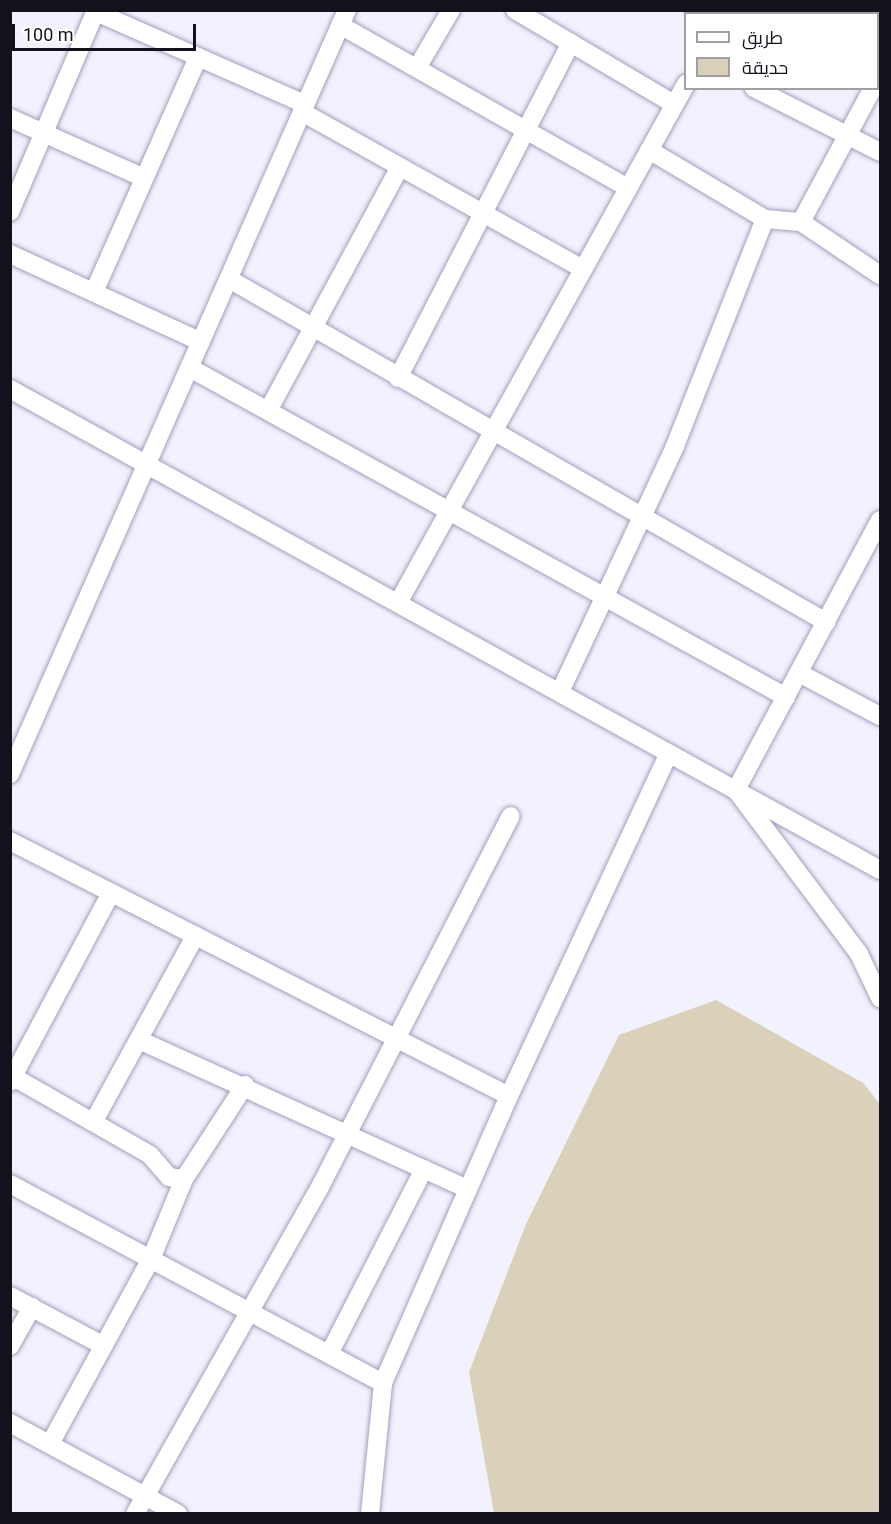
<!DOCTYPE html>
<html>
<head>
<meta charset="utf-8">
<style>
  body { margin:0 }
  #map { position:relative; width:891px; height:1524px; overflow:hidden; background:#f2f2fe; font-family:Roboto,Cairo,sans-serif }
  div>[style] { position:absolute }
  .green>* { inset:0; background:#dbd1ba }
  .roads { filter:drop-shadow(0 0 2px #a1a0bc) drop-shadow(0 0 2px #a1a0bc) }
  .minor>* { height:18px; margin:-9px; padding:0 9px; transform-origin:9px; border-radius:9px; background:#fff }
  span { translate:-50% -50%; white-space:nowrap; text-align:center; line-height:1.15; -webkit-text-stroke:5px #fff; paint-order:stroke }
  .frame { position:absolute; inset:0; border:12px solid #12121c; pointer-events:none }
  .legend { position:absolute; left:684px; top:12px; width:195px; height:78px; box-sizing:border-box; background:#fff; border:2px solid #a0a0a4; margin:0; padding:8px 10px; list-style:none; font-size:18px; color:#12121c }
  .legend li { display:flex; align-items:center; gap:12px; height:30px }
  .legend b { width:30px; border:2px solid #a0a0a4 }
  .scale { position:absolute; left:12px; top:24px; width:184px; height:27px; box-sizing:border-box; border:3px solid #12121c; border-top:0; padding-left:8px; font-size:18px; line-height:21px; white-space:nowrap; color:#12121c; -webkit-text-stroke:4px #fff; paint-order:stroke }
</style>
</head>
<body>
<div id="map">
  <div class="green">
    <i style="clip-path:polygon(716px 1000px,863px 1083px,880px 1104px,880px 1513px,494px 1513px,469px 1372px,526px 1224px,619px 1035px)"></i>
  </div>
  <div class="roads">
    <div class="minor">
      <i style="left:515px;top:10px;width:185px;rotate:30.6deg"></i>
      <i style="left:695px;top:10px;width:6px;rotate:39deg"></i>
      <i style="left:844px;top:10px;width:6px;rotate:39deg"></i>
      <i style="left:96px;top:12px;width:228px;rotate:23.8deg"></i>
      <i style="left:725px;top:14px;width:4px;rotate:-76deg"></i>
      <i style="left:340px;top:25px;width:331px;rotate:29.5deg"></i>
      <i style="left:878px;top:29px;width:2px;rotate:27deg"></i>
      <i style="left:417px;top:68px;width:67px;rotate:-59.6deg"></i>
      <i style="left:754px;top:88px;width:141px;rotate:26.9deg"></i>
      <i style="left:302px;top:112px;width:322px;rotate:29.2deg"></i>
      <i style="left:10px;top:118px;width:147px;rotate:24.1deg"></i>
      <i style="left:649px;top:150px;width:135px;rotate:30.7deg"></i>
      <i style="left:765px;top:219px;width:36px;rotate:5deg"></i>
      <i style="left:801px;top:222px;width:152px;rotate:-61.8deg"></i>
      <i style="left:10px;top:212px;width:220px;rotate:-66.9deg"></i>
      <i style="left:801px;top:222px;width:95px;rotate:33.9deg"></i>
      <i style="left:10px;top:254px;width:210px;rotate:24.7deg"></i>
      <i style="left:229px;top:279px;width:689px;rotate:29.88deg"></i>
      <i style="left:94px;top:292px;width:257px;rotate:-66.1deg"></i>
      <i style="left:190px;top:368px;width:681px;rotate:28.9deg"></i>
      <i style="left:398px;top:378px;width:377px;rotate:-62.7deg"></i>
      <i style="left:10px;top:389px;width:994px;rotate:28.94deg"></i>
      <i style="left:269px;top:409px;width:275px;rotate:-61.6deg"></i>
      <i style="left:880px;top:520px;width:306px;rotate:118.1deg"></i>
      <i style="left:736px;top:790px;width:205px;rotate:53.1deg"></i>
      <i style="left:859px;top:954px;width:49px;rotate:64.5deg"></i>
      <i style="left:398px;top:603px;width:594px;rotate:-60.97deg"></i>
      <i style="left:799px;top:673px;width:92px;rotate:28deg"></i>
      <i style="left:560px;top:692px;width:272px;rotate:-64.9deg"></i>
      <i style="left:675px;top:446px;width:244px;rotate:-68.4deg"></i>
      <i style="left:10px;top:774px;width:835px;rotate:-66.2deg"></i>
      <i style="left:10px;top:841px;width:560px;rotate:27.07deg"></i>
      <i style="left:139px;top:1040px;width:361px;rotate:24.4deg"></i>
      <i style="left:10px;top:1075px;width:161px;rotate:29.7deg"></i>
      <i style="left:150px;top:1155px;width:29px;rotate:49deg"></i>
      <i style="left:169px;top:1177px;width:15px;rotate:8deg"></i>
      <i style="left:10px;top:1082px;width:214px;rotate:-61.9deg"></i>
      <i style="left:95px;top:1119px;width:209px;rotate:-61.3deg"></i>
      <i style="left:10px;top:1184px;width:423px;rotate:28.1deg"></i>
      <i style="left:10px;top:1296px;width:106px;rotate:28deg"></i>
      <i style="left:10px;top:1346px;width:45px;rotate:-60.6deg"></i>
      <i style="left:329px;top:1354px;width:208px;rotate:-62.8deg"></i>
      <i style="left:10px;top:1423px;width:191px;rotate:28.4deg"></i>
      <i style="left:50px;top:1444px;width:211px;rotate:-61.4deg"></i>
      <i style="left:151px;top:1259px;width:87px;rotate:-67.6deg"></i>
      <i style="left:184px;top:1179px;width:112px;rotate:-57deg"></i>
      <i style="left:135px;top:1514px;width:376px;rotate:-60.5deg"></i>
      <i style="left:320px;top:1187px;width:417px;rotate:-62.8deg"></i>
      <i style="left:370px;top:1514px;width:132px;rotate:-84.3deg"></i>
      <i style="left:383px;top:1383px;width:313px;rotate:-66.3deg"></i>
      <i style="left:509px;top:1096px;width:378px;rotate:-65deg"></i>
    </div>
  </div>
  <div class="frame"></div>
  <ul class="legend">
  <li><b style="height:8px;background:#fff"></b>طريق</li>
  <li><b style="height:16px;background:#dbd1ba"></b>حديقة</li>
  </ul>
  <div class="scale">100 m</div>
</div>
</body>
</html>
